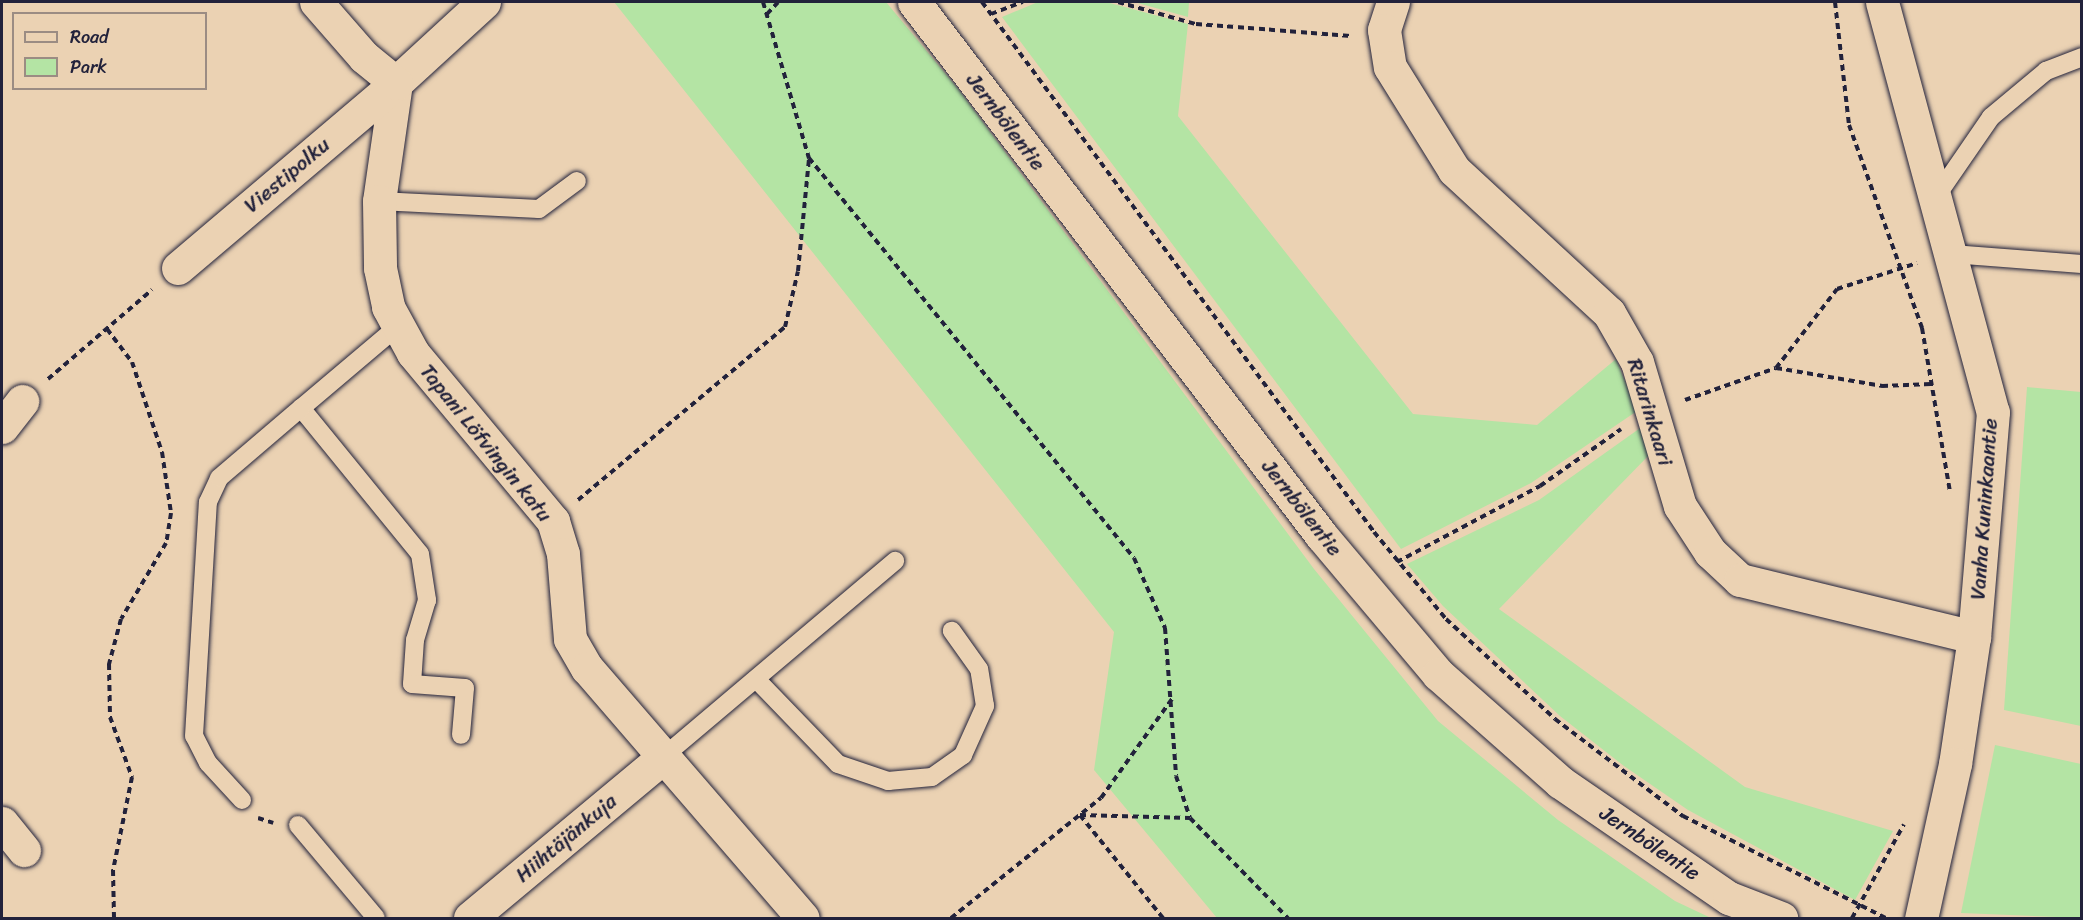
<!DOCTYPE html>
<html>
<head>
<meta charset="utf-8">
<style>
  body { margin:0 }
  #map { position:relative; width:2083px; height:920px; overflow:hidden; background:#ebd2b3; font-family:Sriracha,sans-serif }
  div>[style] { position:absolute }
  .green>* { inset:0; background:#b4e4a4 }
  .path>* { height:4px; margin-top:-2px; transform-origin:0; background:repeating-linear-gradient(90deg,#22223b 0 6px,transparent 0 10.5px) }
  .roads { filter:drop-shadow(0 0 2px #22223b) drop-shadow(0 0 2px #22223b) }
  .service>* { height:18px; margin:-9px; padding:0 9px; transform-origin:9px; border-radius:9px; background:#ebd2b3 }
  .minor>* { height:33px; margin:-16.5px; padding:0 16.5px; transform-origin:16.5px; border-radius:16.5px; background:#ebd2b3 }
  .tertiary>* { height:33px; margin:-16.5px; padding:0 16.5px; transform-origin:16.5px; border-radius:16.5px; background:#ebd2b3 }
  span { translate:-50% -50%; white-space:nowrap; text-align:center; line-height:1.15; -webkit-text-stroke:4.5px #ebd2b3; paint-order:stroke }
  .street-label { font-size:21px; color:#22223b }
  .frame { position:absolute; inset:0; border:3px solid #22223b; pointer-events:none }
  .legend { position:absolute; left:12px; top:12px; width:195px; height:78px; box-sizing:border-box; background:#ebd2b3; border:2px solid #9b8c83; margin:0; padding:8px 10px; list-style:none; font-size:18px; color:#22223b }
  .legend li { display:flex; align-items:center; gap:12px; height:30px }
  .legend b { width:30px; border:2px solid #9b8c83 }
</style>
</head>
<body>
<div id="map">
  <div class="green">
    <i style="clip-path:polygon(614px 2px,886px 2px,959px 90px,1314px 569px,1438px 721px,1558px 820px,1675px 901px,1711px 918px,1217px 918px,1094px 770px,1114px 632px)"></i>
    <i style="clip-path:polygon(1038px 2px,1106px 2px,1188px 24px,1178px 116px,1413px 414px,1537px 425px,1616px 359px,1637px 411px,1531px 483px,1401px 549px,1002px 17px)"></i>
    <i style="clip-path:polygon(1134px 2px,1189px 2px,1188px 17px)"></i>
    <i style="clip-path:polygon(2027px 387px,2081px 392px,2081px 726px,2004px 710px)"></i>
    <i style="clip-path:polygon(1643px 426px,1652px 452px,1499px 609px,1745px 787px,1893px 831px,1855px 900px,1688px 810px,1624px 766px,1560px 716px,1443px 606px,1407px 564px,1539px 500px)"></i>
    <i style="clip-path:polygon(1995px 745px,2081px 764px,2081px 918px,1961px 913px)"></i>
  </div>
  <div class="path">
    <i style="left:763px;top:2px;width:163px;rotate:73.6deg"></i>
    <i style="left:809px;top:158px;width:515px;rotate:50.91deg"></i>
    <i style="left:1134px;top:558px;width:77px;rotate:66.1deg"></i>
    <i style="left:1165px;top:628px;width:148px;rotate:85.7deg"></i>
    <i style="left:1176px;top:776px;width:44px;rotate:71.6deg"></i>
    <i style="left:1190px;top:818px;width:140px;rotate:45.6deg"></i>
    <i style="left:982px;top:2px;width:659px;rotate:53.51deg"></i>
    <i style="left:1374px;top:532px;width:113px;rotate:50.4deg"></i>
    <i style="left:1446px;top:619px;width:148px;rotate:42.5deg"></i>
    <i style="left:1555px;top:719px;width:161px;rotate:37.2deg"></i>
    <i style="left:1683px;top:816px;width:227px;rotate:26.7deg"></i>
    <i style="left:1118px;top:2px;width:81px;rotate:15.8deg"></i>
    <i style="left:1196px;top:24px;width:155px;rotate:4.4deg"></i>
    <i style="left:1835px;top:2px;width:124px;rotate:83.5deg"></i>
    <i style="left:1849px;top:125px;width:216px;rotate:70.2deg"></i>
    <i style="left:1922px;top:328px;width:166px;rotate:80.3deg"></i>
    <i style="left:767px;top:14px;width:16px;rotate:-47deg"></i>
    <i style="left:991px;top:14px;width:34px;rotate:-21deg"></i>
    <i style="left:107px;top:329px;width:41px;rotate:52.9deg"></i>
    <i style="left:132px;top:362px;width:95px;rotate:71.6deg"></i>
    <i style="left:162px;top:452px;width:62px;rotate:81.6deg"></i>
    <i style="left:171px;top:513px;width:30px;rotate:99deg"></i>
    <i style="left:166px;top:543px;width:88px;rotate:120.6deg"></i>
    <i style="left:121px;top:619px;width:47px;rotate:104.9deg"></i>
    <i style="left:109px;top:664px;width:53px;rotate:88.9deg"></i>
    <i style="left:110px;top:717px;width:64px;rotate:69.9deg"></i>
    <i style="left:132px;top:777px;width:95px;rotate:101.5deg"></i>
    <i style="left:113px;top:870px;width:48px;rotate:88.8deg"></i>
    <i style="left:1776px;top:368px;width:108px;rotate:9.6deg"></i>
    <i style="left:1882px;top:386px;width:49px;rotate:-2.3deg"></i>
    <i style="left:48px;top:379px;width:137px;rotate:-40.6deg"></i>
    <i style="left:1685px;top:400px;width:96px;rotate:-19.4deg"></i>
    <i style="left:1776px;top:368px;width:100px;rotate:-52.3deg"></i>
    <i style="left:1837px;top:289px;width:84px;rotate:-18deg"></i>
    <i style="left:578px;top:500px;width:270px;rotate:-39.9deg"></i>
    <i style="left:785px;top:327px;width:57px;rotate:-76.9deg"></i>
    <i style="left:798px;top:271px;width:113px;rotate:-84.4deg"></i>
    <i style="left:1397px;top:562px;width:162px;rotate:-28deg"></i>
    <i style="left:1540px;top:486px;width:99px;rotate:-35.1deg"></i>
    <i style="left:258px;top:818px;width:16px;rotate:18deg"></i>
    <i style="left:951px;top:918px;width:192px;rotate:-38.7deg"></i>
    <i style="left:1101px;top:798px;width:122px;rotate:-54.4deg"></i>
    <i style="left:1163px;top:918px;width:132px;rotate:-128.9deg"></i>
    <i style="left:1080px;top:815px;width:110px;rotate:1.6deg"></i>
    <i style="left:1852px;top:918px;width:107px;rotate:-61deg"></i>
  </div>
  <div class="roads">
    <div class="service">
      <i style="left:1936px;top:197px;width:97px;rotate:-55.5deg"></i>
      <i style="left:1991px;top:117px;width:72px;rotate:-39.9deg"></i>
      <i style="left:2046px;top:71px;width:39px;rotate:-21deg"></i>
      <i style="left:379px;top:201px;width:160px;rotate:2.9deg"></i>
      <i style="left:539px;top:209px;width:47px;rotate:-36.4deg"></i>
      <i style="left:1952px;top:254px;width:130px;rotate:4.4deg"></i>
      <i style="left:397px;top:327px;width:126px;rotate:139.8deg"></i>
      <i style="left:301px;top:408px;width:188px;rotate:50.8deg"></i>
      <i style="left:420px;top:554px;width:47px;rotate:81.3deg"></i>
      <i style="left:427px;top:600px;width:42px;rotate:106.7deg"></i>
      <i style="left:415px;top:640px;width:44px;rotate:93.9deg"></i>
      <i style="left:412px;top:684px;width:53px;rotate:4.3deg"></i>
      <i style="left:465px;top:688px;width:47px;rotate:94.9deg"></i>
      <i style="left:756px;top:679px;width:118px;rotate:46deg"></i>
      <i style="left:838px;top:764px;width:53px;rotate:18.8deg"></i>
      <i style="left:888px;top:781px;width:44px;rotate:-5.2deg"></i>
      <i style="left:932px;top:777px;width:38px;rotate:-35deg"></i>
      <i style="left:963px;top:755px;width:54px;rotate:-65.8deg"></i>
      <i style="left:985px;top:706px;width:37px;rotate:-99deg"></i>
      <i style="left:979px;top:669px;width:47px;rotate:-125.4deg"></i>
      <i style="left:663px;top:757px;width:304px;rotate:-40.2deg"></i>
      <i style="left:242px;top:800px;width:50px;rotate:-132.6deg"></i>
      <i style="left:208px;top:763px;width:30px;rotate:-117deg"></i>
      <i style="left:194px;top:736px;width:234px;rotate:-86.6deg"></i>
      <i style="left:208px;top:502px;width:26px;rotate:-65deg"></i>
      <i style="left:219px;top:478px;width:108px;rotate:-40.5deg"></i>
      <i style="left:298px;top:825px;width:121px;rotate:50deg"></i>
    </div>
    <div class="minor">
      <i style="left:484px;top:2px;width:120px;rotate:137.4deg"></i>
      <i style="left:396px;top:83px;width:119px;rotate:98.2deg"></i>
      <i style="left:379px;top:201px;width:67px;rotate:89.1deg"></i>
      <i style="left:380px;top:268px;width:40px;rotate:78deg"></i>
      <i style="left:388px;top:307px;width:52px;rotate:61.5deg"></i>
      <i style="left:413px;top:353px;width:219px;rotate:50.2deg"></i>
      <i style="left:553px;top:521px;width:34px;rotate:73deg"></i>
      <i style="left:563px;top:554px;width:85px;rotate:85.3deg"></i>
      <i style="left:570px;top:639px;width:34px;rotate:60deg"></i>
      <i style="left:587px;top:668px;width:330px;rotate:49.2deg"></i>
      <i style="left:1393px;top:2px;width:29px;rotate:108deg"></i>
      <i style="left:1384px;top:30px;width:37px;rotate:81deg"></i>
      <i style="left:1390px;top:67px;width:121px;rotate:58.1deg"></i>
      <i style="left:1454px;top:170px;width:211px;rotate:42.7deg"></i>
      <i style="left:1609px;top:313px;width:56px;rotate:60.3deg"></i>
      <i style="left:1637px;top:362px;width:150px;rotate:73.4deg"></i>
      <i style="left:1680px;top:506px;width:55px;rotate:56.9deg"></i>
      <i style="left:1710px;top:552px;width:41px;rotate:43deg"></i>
      <i style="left:1740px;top:580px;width:241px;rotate:13.7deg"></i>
      <i style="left:1882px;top:2px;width:425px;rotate:74.9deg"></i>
      <i style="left:1993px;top:412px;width:226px;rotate:94.8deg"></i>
      <i style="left:1974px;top:637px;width:128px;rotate:98.5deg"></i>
      <i style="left:1955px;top:764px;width:158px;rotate:102.4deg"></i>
      <i style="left:178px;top:268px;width:286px;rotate:-40.3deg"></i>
      <i style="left:396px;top:83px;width:41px;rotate:-140.9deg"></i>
      <i style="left:364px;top:57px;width:73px;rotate:-131.1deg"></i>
      <i style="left:2px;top:427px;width:33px;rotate:-52deg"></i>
      <i style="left:2px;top:823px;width:35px;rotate:51deg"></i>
      <i style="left:470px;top:918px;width:251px;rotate:-39.8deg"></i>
    </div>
    <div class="tertiary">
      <i style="left:914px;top:2px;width:671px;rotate:52.63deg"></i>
      <i style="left:1321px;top:535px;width:182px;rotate:49.9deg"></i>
      <i style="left:1438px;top:674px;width:163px;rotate:41.5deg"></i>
      <i style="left:1560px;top:782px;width:205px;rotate:34.5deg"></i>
      <i style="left:1729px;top:898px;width:56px;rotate:21deg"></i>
    </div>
  </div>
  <div class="street-label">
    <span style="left:1006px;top:122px;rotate:53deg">Jernbölentie</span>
    <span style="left:287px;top:175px;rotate:-40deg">Viestipolku</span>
    <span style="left:1650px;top:412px;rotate:73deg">Ritarinkaari</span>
    <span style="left:486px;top:443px;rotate:51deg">Tapani Löfvingin katu</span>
    <span style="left:1302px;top:508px;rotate:52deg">Jernbölentie</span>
    <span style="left:1984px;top:509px;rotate:-86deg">Vanha Kuninkaantie</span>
    <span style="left:566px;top:838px;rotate:-40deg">Hiihtäjänkuja</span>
    <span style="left:1650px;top:843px;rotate:34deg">Jernbölentie</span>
  </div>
  <div class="frame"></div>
  <ul class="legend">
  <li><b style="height:8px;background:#ebd2b3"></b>Road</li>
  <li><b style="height:16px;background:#b4e4a4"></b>Park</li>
  </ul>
</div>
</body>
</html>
